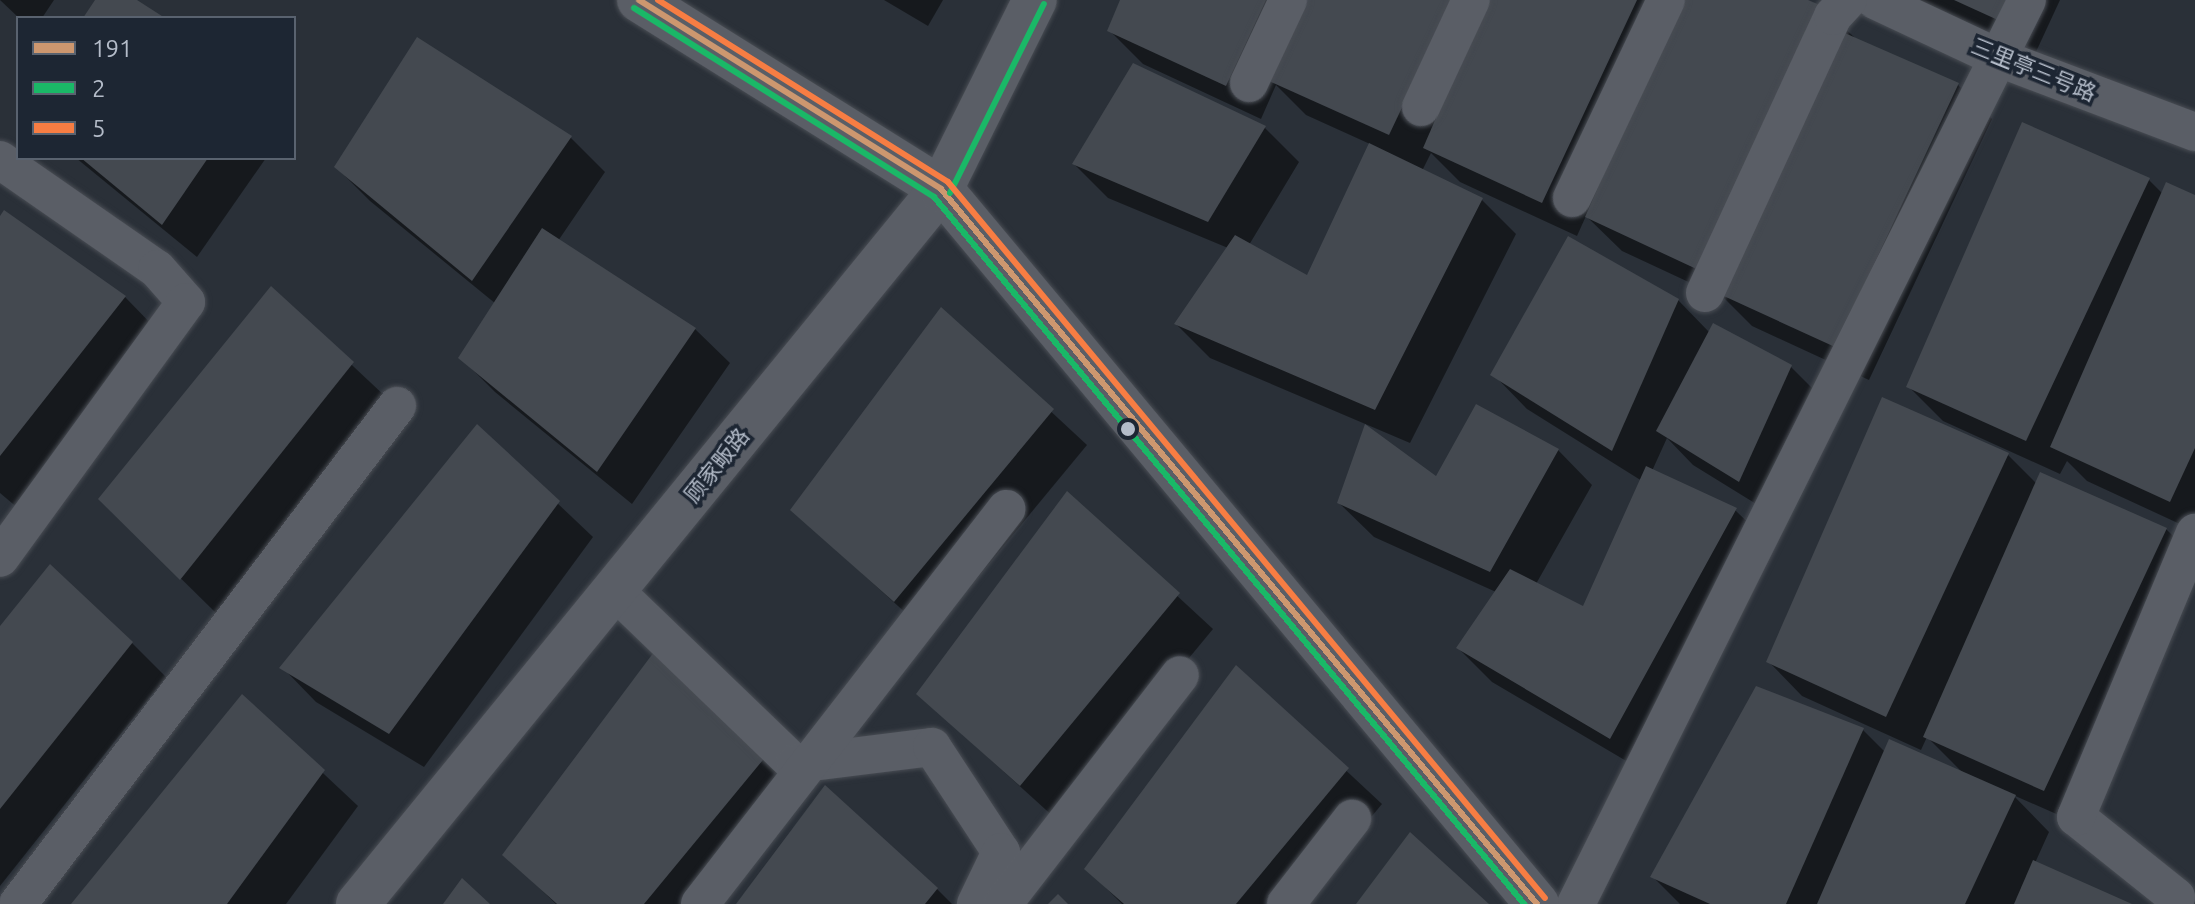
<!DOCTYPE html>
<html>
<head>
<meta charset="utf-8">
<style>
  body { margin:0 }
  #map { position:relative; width:2195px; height:904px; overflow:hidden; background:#2a3038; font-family:Ubuntu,"Noto Sans SC",sans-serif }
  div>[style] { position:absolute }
  .shadow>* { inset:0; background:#0007 }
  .building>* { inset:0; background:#444950 }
  .roads { filter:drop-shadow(0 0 2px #484c53) drop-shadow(0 0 2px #484c53) }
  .minor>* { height:38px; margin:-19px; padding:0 19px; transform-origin:19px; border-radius:19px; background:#5a5e66 }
  .tertiary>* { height:44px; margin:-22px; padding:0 22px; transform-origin:22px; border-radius:22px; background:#5a5e66 }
  .bus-1>* { height:6px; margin:-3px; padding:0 3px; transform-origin:3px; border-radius:3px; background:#cd976f }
  .bus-2>* { height:6px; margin:-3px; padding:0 3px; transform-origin:3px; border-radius:3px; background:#1ab867 }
  .bus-3>* { height:6px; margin:-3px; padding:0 3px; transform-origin:3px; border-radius:3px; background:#f77d43 }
  .dots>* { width:22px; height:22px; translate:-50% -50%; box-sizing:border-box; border:4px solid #1d2633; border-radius:50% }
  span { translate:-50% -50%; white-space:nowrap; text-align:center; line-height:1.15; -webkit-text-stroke:7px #1d2633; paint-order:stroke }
  .street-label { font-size:22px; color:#b4bcc9 }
  .legend { position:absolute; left:16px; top:16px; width:280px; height:144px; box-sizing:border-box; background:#1d2633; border:2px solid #59626f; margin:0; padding:10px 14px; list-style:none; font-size:24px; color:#b4bcc9 }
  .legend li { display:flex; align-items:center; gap:16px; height:40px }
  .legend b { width:40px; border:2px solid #59626f }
</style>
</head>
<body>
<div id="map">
  <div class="shadow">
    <i style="clip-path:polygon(0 0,54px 0,42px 18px,19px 18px)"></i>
    <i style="clip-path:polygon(884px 0,943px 0,928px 26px)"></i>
    <i style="clip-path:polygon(1122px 0,1803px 0,1827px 11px,1858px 41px,1958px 85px,1992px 119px,1869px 380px,1752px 326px,1725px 299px,1622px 251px,1586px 216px,1577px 236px,1460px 182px,1431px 153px,1422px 171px,1482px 200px,1516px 234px,1410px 443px,1210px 358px,1176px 324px,1228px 248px,1108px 198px,1074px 164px,1265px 128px,1299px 162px,1249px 245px,1307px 278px,1370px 144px,1306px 115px,1276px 85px,1261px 119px,1143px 64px,1109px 30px)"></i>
    <i style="clip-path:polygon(1918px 0,2060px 0,2035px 54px)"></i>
    <i style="clip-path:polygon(571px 138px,605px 172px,558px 241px,695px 329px,730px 363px,632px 504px,495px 392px,461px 358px,496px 304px,370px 201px,336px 167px)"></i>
    <i style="clip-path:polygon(76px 158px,266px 158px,197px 257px)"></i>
    <i style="clip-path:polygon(2149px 180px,2163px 194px,2195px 197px,2195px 531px,2087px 481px,2067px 461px,2060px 474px,1943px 421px,1908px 386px)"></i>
    <i style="clip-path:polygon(0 220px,125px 297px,159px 332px,19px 509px,0 493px)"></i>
    <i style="clip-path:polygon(271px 289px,387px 398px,216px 613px,100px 499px)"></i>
    <i style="clip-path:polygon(1678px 300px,1710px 333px,1791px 367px,1825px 401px,1774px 515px,1693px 465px,1667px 438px,1652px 471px,1735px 510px,1770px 544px,1645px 772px,1492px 682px,1458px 648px,1496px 592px,1374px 537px,1339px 503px,1558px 450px,1592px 485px,1536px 584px,1584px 609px,1642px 481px,1527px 409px,1493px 374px)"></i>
    <i style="clip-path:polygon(942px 310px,1087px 445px,930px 635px,792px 510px)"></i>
    <i style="clip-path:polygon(477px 427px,593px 537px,424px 767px,316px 702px,282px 667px)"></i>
    <i style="clip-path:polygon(2008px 455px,2037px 484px,2166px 529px,2195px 558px,2079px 824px,2013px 795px,2049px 832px,2035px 863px,2127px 904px,1680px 904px,1652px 876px,1863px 730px,1886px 753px,1964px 774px,1927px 737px,1921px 750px,1802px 696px,1768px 661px)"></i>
    <i style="clip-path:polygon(1067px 494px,1213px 629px,1056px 819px,918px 694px)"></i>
    <i style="clip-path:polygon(0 629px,132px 643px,166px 677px,0 886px)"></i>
    <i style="clip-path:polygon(654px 655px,800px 791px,706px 904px,556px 904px,505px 855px)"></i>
    <i style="clip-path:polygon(1236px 668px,1382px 804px,1299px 904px,1122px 904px,1087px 869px)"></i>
    <i style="clip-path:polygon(242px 697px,358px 806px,286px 904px,73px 904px)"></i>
    <i style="clip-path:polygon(825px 788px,937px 889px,952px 904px,739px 904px)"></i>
  </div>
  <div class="building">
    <i style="clip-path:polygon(95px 0,137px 0,165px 18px,83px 18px)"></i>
    <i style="clip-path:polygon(1120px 0,1266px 0,1226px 86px,1107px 31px)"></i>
    <i style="clip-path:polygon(1305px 0,1453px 0,1389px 135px,1269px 81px)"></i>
    <i style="clip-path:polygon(1487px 0,1637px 0,1542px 203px,1423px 148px)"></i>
    <i style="clip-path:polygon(1681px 0,1808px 0,1829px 9px,1705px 273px,1585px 217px)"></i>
    <i style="clip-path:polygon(1954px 0,2010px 0,2000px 21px)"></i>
    <i style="clip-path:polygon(1831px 27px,1959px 83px,1835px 347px,1715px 292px)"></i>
    <i style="clip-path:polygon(417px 37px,572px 136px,472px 281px,334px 167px)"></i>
    <i style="clip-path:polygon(1133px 63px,1266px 126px,1208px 222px,1072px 164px)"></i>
    <i style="clip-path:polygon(2022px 122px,2150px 178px,2026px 441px,1906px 387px)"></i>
    <i style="clip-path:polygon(1369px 143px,1483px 198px,1375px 410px,1174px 324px,1235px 235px,1307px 275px)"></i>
    <i style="clip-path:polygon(81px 158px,208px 158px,162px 225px)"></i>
    <i style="clip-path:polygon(2166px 182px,2195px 195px,2195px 448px,2170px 502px,2050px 447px)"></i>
    <i style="clip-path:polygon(4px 210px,126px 296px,0 456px,0 216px)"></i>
    <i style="clip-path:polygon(542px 228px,696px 328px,597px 472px,458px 358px)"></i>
    <i style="clip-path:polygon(1568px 236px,1679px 299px,1612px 451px,1490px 375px)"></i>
    <i style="clip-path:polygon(271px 286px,354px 362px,180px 580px,98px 499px)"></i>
    <i style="clip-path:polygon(941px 307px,1054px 409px,894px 602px,790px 510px)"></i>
    <i style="clip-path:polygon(1713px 323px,1792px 365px,1739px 482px,1656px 431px)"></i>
    <i style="clip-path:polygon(1882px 397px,2009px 453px,1886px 717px,1766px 662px)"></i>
    <i style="clip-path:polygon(1476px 404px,1559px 449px,1490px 572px,1337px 503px,1365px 424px,1436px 476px)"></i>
    <i style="clip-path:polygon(477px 424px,560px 501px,389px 734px,279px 668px)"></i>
    <i style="clip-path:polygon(1646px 466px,1737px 508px,1610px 739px,1456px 648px,1510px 569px,1583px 606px)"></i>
    <i style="clip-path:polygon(2040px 472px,2167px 528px,2044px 791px,1923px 737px)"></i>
    <i style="clip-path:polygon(1067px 491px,1180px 593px,1020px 786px,916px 694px)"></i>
    <i style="clip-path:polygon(50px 564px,133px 642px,0 809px,0 626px)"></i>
    <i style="clip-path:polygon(654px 652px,767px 755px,644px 904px,557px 904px,502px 855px)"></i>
    <i style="clip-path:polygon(1236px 665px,1349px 768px,1236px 904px,1124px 904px,1084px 869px)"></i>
    <i style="clip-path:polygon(1756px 686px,1864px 728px,1786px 904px,1710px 904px,1650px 877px)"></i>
    <i style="clip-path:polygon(242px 694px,325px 770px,227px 904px,71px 904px)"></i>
    <i style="clip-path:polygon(1889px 739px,2016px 795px,1965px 904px,1817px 904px)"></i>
    <i style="clip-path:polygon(825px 785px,938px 888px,925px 904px,736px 904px)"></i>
    <i style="clip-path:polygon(1410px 832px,1489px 904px,1356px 904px)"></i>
    <i style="clip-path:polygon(2033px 860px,2132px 904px,2014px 904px)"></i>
    <i style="clip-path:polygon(462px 878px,490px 904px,443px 904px)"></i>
    <i style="clip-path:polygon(1058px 894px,1068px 904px,1048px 904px)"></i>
  </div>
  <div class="roads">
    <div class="minor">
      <i style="left:1875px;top:0;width:137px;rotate:25.1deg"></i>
      <i style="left:1999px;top:58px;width:210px;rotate:20.7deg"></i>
      <i style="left:1249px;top:83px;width:92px;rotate:-64.8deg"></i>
      <i style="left:1421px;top:107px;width:118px;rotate:-65deg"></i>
      <i style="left:0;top:160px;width:191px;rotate:34.8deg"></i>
      <i style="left:157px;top:269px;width:44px;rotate:48.7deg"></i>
      <i style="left:186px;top:302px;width:316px;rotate:126deg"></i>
      <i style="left:1572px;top:198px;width:219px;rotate:-64.6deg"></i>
      <i style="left:1705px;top:293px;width:305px;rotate:-65.2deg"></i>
      <i style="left:1833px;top:16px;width:22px;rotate:-47deg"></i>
      <i style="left:614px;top:590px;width:251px;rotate:43.9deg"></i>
      <i style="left:795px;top:764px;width:138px;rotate:-7.1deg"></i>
      <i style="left:932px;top:747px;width:126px;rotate:56.7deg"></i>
      <i style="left:1001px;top:852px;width:58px;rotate:115.7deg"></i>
      <i style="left:18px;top:904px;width:626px;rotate:-52.73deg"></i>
      <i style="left:700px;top:904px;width:500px;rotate:-52.2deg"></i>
      <i style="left:1003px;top:904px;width:289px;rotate:-52.3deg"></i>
      <i style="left:1286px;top:904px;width:108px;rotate:-52.2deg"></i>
      <i style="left:1576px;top:904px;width:1010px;rotate:-63.49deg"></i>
      <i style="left:2174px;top:904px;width:7px;rotate:-74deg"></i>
      <i style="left:2176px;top:897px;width:128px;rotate:-141.3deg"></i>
      <i style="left:2076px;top:817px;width:308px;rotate:-67.3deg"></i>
    </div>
    <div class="tertiary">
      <i style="left:639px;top:0;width:356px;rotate:32deg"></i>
      <i style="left:941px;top:189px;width:931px;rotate:50.19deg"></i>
      <i style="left:358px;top:904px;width:923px;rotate:-50.81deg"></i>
      <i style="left:941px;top:189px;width:211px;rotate:-63.6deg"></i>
    </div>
  </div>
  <div class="bus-1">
    <i style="left:639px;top:0;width:356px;rotate:32deg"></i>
    <i style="left:941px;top:189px;width:931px;rotate:50.19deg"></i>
  </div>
  <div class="bus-2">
    <i style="left:634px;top:8px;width:355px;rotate:32.2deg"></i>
    <i style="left:934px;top:197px;width:921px;rotate:50.15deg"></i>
    <i style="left:950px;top:193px;width:211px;rotate:-63.6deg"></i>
  </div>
  <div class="bus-3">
    <i style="left:658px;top:0;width:342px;rotate:32.1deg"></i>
    <i style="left:948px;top:182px;width:932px;rotate:50.18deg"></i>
  </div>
  <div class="dots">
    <i style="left:1128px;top:429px;background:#b4bcc9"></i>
  </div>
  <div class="street-label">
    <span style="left:2034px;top:69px;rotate:22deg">三里亭三号路</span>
    <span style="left:716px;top:465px;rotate:-51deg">顾家畈路</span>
  </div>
  <ul class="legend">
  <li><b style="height:10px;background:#cd976f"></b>191</li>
  <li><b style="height:10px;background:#1ab867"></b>2</li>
  <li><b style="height:10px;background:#f77d43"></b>5</li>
  </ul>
</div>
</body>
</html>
